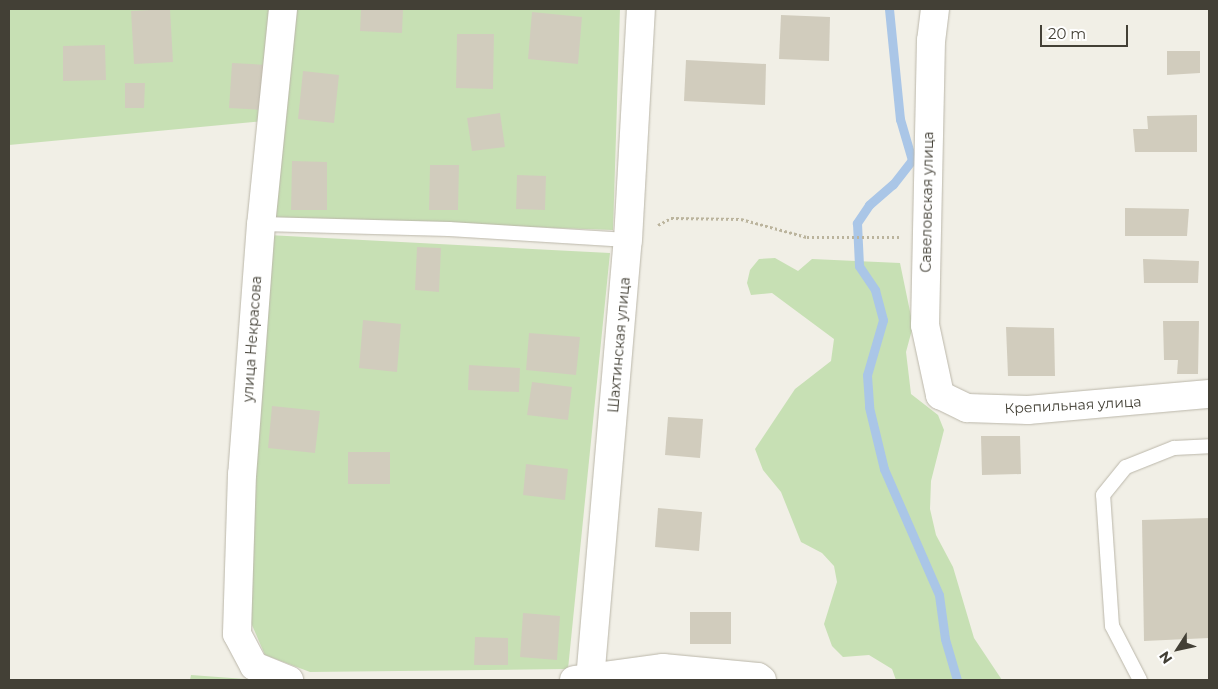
<!DOCTYPE html>
<html>
<head>
<meta charset="utf-8">
<style>
  body { margin:0 }
  #map { position:relative; width:1218px; height:689px; overflow:hidden; background:#f1efe6; font-family:Montserrat,sans-serif }
  div>[style] { position:absolute }
  .green>* { inset:0; background:#c7e0b4 }
  .stream>* { height:9px; margin:-4.5px; padding:0 4.5px; transform-origin:4.5px; border-radius:4.5px; background:#aac6e7 }
  .building>* { inset:0; background:#d1ccbd }
  .path>* { height:3px; margin-top:-1.5px; transform-origin:0; background:repeating-linear-gradient(90deg,#bbb49d 0 2.5px,transparent 0 5px) }
  .roads { filter:drop-shadow(0 0 1px #bbb7aa) drop-shadow(0 0 1px #bbb7aa) }
  .lane>* { height:14px; margin:-7px; padding:0 7px; transform-origin:7px; border-radius:7px; background:#fff }
  .street>* { height:28px; margin:-14px; padding:0 14px; transform-origin:14px; border-radius:14px; background:#fff }
  span { translate:-50% -50%; white-space:nowrap; text-align:center; line-height:1.15; -webkit-text-stroke:4px #fff; paint-order:stroke }
  .street-label { font-size:14px; color:#434036 }
  .frame { position:absolute; inset:0; border:10px solid #434036; pointer-events:none }
  .north { position:absolute; left:1153px; top:624px; width:50px; height:50px; -webkit-text-stroke:4px #fff; paint-order:stroke; rotate:235deg; font-size:14px; font-weight:700; line-height:20px; text-align:center; color:#434036 }
  .north::after { content:''; display:block; margin:auto; width:18px; height:22px; background:#434036; clip-path:polygon(50% 0,100% 100%,50% 72%,0 100%) }
  .scale { position:absolute; left:1040px; top:25px; width:88px; height:22px; box-sizing:border-box; border:2px solid #434036; border-top:0; padding-left:6px; font-size:15px; line-height:18px; white-space:nowrap; color:#434036; -webkit-text-stroke:4px #fff; paint-order:stroke }
</style>
</head>
<body>
<div id="map">
  <div class="green">
    <i style="clip-path:polygon(9px 9px,272px 9px,264px 121px,9px 145px)"></i>
    <i style="clip-path:polygon(295px 9px,620px 9px,613px 230px,273px 218px)"></i>
    <i style="clip-path:polygon(268px 235px,610px 253px,568px 669px,310px 672px,265px 655px,248px 616px)"></i>
    <i style="clip-path:polygon(775px 258px,798px 271px,812px 259px,900px 263px,913px 326px,906px 352px,911px 394px,938px 415px,944px 430px,931px 481px,930px 509px,936px 535px,953px 567px,974px 638px,1002px 680px,896px 680px,892px 669px,869px 655px,843px 657px,832px 646px,824px 624px,837px 582px,834px 566px,822px 553px,801px 542px,781px 492px,763px 470px,755px 449px,795px 389px,831px 361px,834px 339px,772px 293px,751px 295px,747px 283px,750px 270px,759px 259px)"></i>
    <i style="clip-path:polygon(191px 675px,245px 679px,246px 680px,190px 680px)"></i>
  </div>
  <div class="stream">
    <i style="left:889px;top:9px;width:111px;rotate:84.3deg"></i>
    <i style="left:900px;top:119px;width:43px;rotate:73.7deg"></i>
    <i style="left:912px;top:160px;width:31px;rotate:128deg"></i>
    <i style="left:893px;top:184px;width:32px;rotate:139deg"></i>
    <i style="left:869px;top:205px;width:22px;rotate:124deg"></i>
    <i style="left:857px;top:223px;width:43px;rotate:87.3deg"></i>
    <i style="left:859px;top:266px;width:29px;rotate:56deg"></i>
    <i style="left:875px;top:290px;width:31px;rotate:75deg"></i>
    <i style="left:883px;top:320px;width:57px;rotate:106.2deg"></i>
    <i style="left:867px;top:375px;width:32px;rotate:86deg"></i>
    <i style="left:869px;top:407px;width:64px;rotate:76.4deg"></i>
    <i style="left:884px;top:469px;width:137px;rotate:66.4deg"></i>
    <i style="left:939px;top:595px;width:44px;rotate:82.2deg"></i>
    <i style="left:945px;top:639px;width:43px;rotate:73.7deg"></i>
  </div>
  <div class="building">
    <i style="clip-path:polygon(170px 9px,173px 62px,134px 64px,131px 11px)"></i>
    <i style="clip-path:polygon(361px 9px,403px 9px,402px 33px,360px 31px)"></i>
    <i style="clip-path:polygon(532px 12px,582px 17px,578px 64px,528px 59px)"></i>
    <i style="clip-path:polygon(781px 15px,830px 17px,829px 61px,779px 59px)"></i>
    <i style="clip-path:polygon(457px 34px,494px 34px,493px 89px,456px 88px)"></i>
    <i style="clip-path:polygon(105px 45px,106px 80px,63px 81px,63px 46px)"></i>
    <i style="clip-path:polygon(1167px 51px,1200px 51px,1200px 73px,1167px 75px)"></i>
    <i style="clip-path:polygon(686px 60px,766px 64px,765px 105px,684px 101px)"></i>
    <i style="clip-path:polygon(232px 63px,268px 65px,265px 110px,229px 108px)"></i>
    <i style="clip-path:polygon(303px 71px,339px 75px,334px 123px,298px 119px)"></i>
    <i style="clip-path:polygon(125px 83px,145px 83px,144px 108px,125px 108px)"></i>
    <i style="clip-path:polygon(500px 113px,505px 147px,472px 151px,467px 118px)"></i>
    <i style="clip-path:polygon(1197px 115px,1197px 152px,1135px 152px,1133px 129px,1148px 129px,1147px 116px)"></i>
    <i style="clip-path:polygon(292px 161px,327px 162px,327px 210px,291px 210px)"></i>
    <i style="clip-path:polygon(430px 165px,459px 165px,458px 210px,429px 210px)"></i>
    <i style="clip-path:polygon(517px 175px,546px 176px,545px 210px,516px 209px)"></i>
    <i style="clip-path:polygon(1125px 208px,1189px 209px,1187px 236px,1125px 236px)"></i>
    <i style="clip-path:polygon(417px 247px,441px 248px,439px 292px,415px 290px)"></i>
    <i style="clip-path:polygon(1143px 259px,1199px 261px,1198px 283px,1144px 283px)"></i>
    <i style="clip-path:polygon(363px 320px,401px 324px,397px 372px,359px 368px)"></i>
    <i style="clip-path:polygon(1163px 321px,1199px 321px,1198px 374px,1177px 374px,1178px 360px,1164px 360px)"></i>
    <i style="clip-path:polygon(1006px 327px,1054px 328px,1055px 376px,1008px 376px)"></i>
    <i style="clip-path:polygon(529px 333px,580px 337px,576px 375px,526px 370px)"></i>
    <i style="clip-path:polygon(469px 365px,520px 368px,519px 392px,468px 390px)"></i>
    <i style="clip-path:polygon(532px 382px,572px 387px,568px 420px,527px 415px)"></i>
    <i style="clip-path:polygon(272px 406px,320px 411px,315px 453px,268px 448px)"></i>
    <i style="clip-path:polygon(668px 417px,703px 419px,700px 458px,665px 455px)"></i>
    <i style="clip-path:polygon(981px 436px,1020px 436px,1021px 474px,982px 475px)"></i>
    <i style="clip-path:polygon(348px 452px,390px 452px,390px 484px,348px 484px)"></i>
    <i style="clip-path:polygon(526px 464px,568px 469px,565px 500px,523px 495px)"></i>
    <i style="clip-path:polygon(658px 508px,702px 512px,699px 551px,655px 547px)"></i>
    <i style="clip-path:polygon(1209px 518px,1209px 638px,1144px 641px,1142px 520px)"></i>
    <i style="clip-path:polygon(690px 612px,731px 612px,731px 644px,690px 644px)"></i>
    <i style="clip-path:polygon(523px 613px,560px 616px,557px 660px,520px 657px)"></i>
    <i style="clip-path:polygon(475px 637px,508px 638px,508px 665px,474px 665px)"></i>
  </div>
  <div class="path">
    <i style="left:658px;top:225px;width:15px;rotate:-28deg"></i>
    <i style="left:671px;top:218px;width:70px;rotate:0.8deg"></i>
    <i style="left:741px;top:219px;width:68px;rotate:15.3deg"></i>
    <i style="left:807px;top:237px;width:93px"></i>
  </div>
  <div class="roads">
    <div class="lane">
      <i style="left:261px;top:224px;width:188px;rotate:1.5deg"></i>
      <i style="left:449px;top:229px;width:179px;rotate:3.5deg"></i>
      <i style="left:1140px;top:680px;width:61px;rotate:-117.4deg"></i>
      <i style="left:1112px;top:626px;width:131px;rotate:-93.9deg"></i>
      <i style="left:1103px;top:495px;width:36px;rotate:-51deg"></i>
      <i style="left:1126px;top:467px;width:52px;rotate:-21.6deg"></i>
      <i style="left:1174px;top:448px;width:35px;rotate:-3deg"></i>
    </div>
    <div class="street">
      <i style="left:283px;top:9px;width:216px;rotate:95.8deg"></i>
      <i style="left:261px;top:224px;width:251px;rotate:94.3deg"></i>
      <i style="left:242px;top:474px;width:160px;rotate:91.8deg"></i>
      <i style="left:237px;top:634px;width:36px;rotate:62deg"></i>
      <i style="left:254px;top:666px;width:38px;rotate:22deg"></i>
      <i style="left:935px;top:9px;width:31px;rotate:97deg"></i>
      <i style="left:931px;top:40px;width:285px;rotate:91.2deg"></i>
      <i style="left:925px;top:325px;width:72px;rotate:77.9deg"></i>
      <i style="left:940px;top:395px;width:30px;rotate:26deg"></i>
      <i style="left:967px;top:408px;width:61px;rotate:1.9deg"></i>
      <i style="left:1028px;top:410px;width:182px;rotate:-5.1deg"></i>
      <i style="left:574px;top:680px;width:90px;rotate:-7.7deg"></i>
      <i style="left:663px;top:668px;width:95px;rotate:5.4deg"></i>
      <i style="left:758px;top:677px;width:5px;rotate:37deg"></i>
      <i style="left:590px;top:680px;width:442px;rotate:-85.1deg"></i>
      <i style="left:628px;top:240px;width:231px;rotate:-86.8deg"></i>
    </div>
  </div>
  <div class="street-label">
    <span style="left:927px;top:202px;rotate:-89deg">Савеловская улица</span>
    <span style="left:252px;top:339px;rotate:-86deg">улица Некрасова</span>
    <span style="left:619px;top:345px;rotate:-85deg">Шахтинская улица</span>
    <span style="left:1073px;top:405px;rotate:-3deg">Крепильная улица</span>
  </div>
  <div class="frame"></div>
  <div class="north">N</div>
  <div class="scale">20 m</div>
</div>
</body>
</html>
